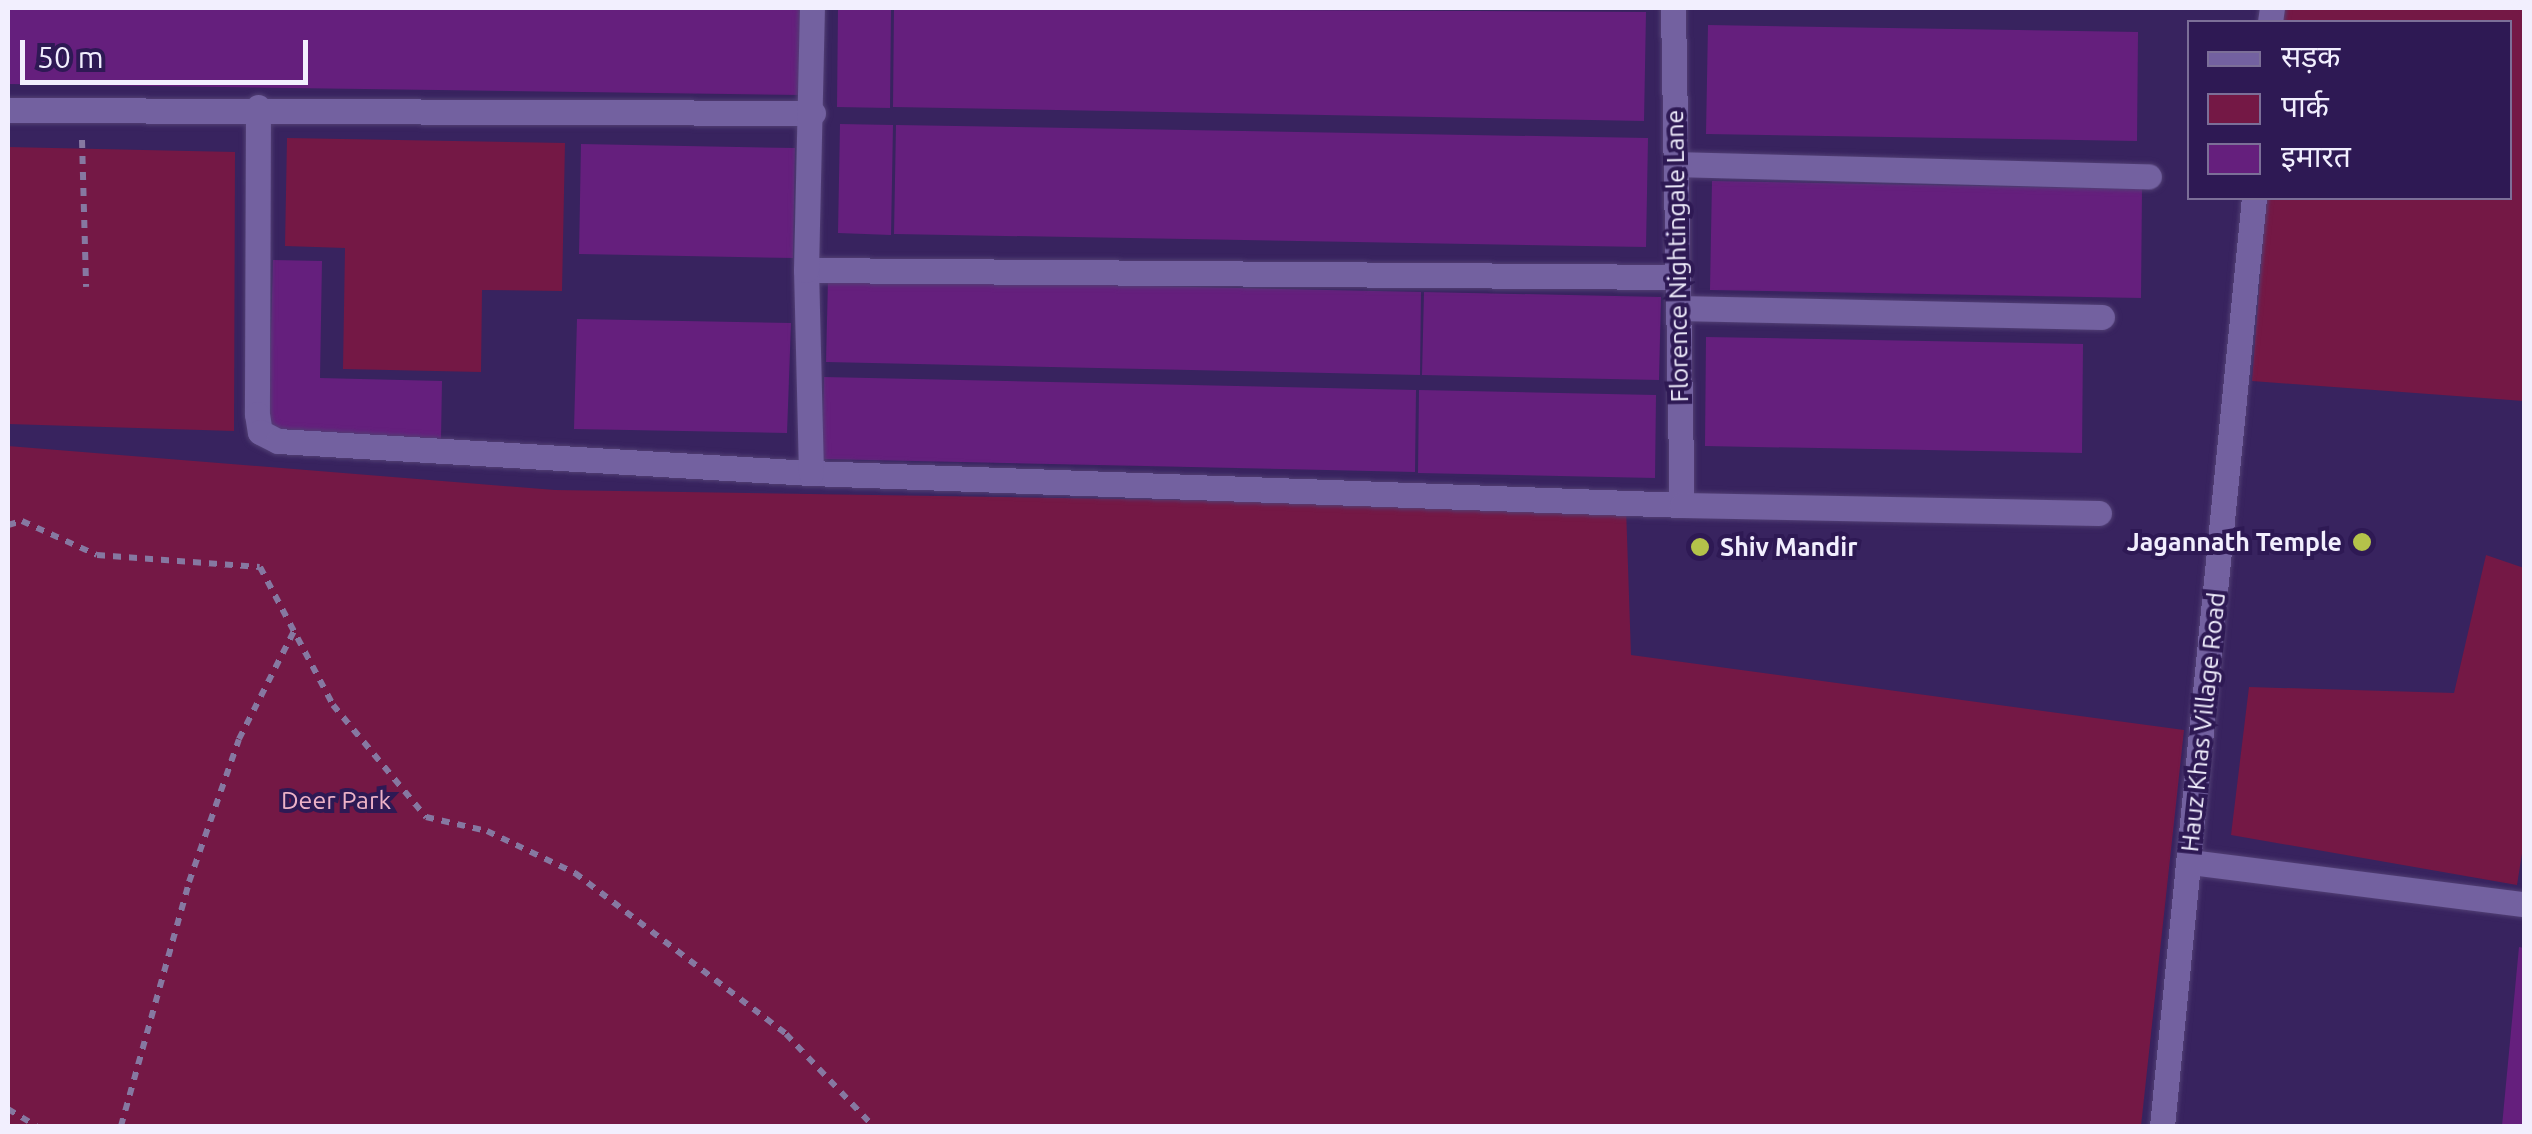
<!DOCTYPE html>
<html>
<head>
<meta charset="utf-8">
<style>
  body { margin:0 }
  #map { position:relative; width:2532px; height:1134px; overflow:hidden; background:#38235f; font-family:Ubuntu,"Noto Sans Devanagari",sans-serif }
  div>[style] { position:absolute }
  .green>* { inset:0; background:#741845 }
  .building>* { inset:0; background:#651f7d }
  .path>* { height:6px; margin-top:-3px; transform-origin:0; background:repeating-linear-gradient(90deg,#8678a1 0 8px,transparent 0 16px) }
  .roads { filter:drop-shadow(0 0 2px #524075) drop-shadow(0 0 2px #524075) }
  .street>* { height:25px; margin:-12.5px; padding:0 12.5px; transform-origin:12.5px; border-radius:12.5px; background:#7361a0 }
  .dots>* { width:28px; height:28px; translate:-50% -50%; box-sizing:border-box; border:5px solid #2e1954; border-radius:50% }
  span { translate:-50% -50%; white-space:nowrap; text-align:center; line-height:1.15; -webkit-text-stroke:8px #2e1954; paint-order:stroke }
  .street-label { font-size:25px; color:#f2effe }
  .poi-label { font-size:25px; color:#f2effe; font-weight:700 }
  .right { translate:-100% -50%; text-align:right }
  .left { translate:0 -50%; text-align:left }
  .park-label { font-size:25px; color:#edb2c7 }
  .frame { position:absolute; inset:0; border:10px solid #f2effe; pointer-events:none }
  .legend { position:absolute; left:2187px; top:20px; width:325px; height:180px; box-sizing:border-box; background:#2e1954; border:2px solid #7c6f98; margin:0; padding:12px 18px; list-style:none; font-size:30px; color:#f2effe }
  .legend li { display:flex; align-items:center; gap:20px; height:50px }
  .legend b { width:50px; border:2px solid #7c6f98 }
  .scale { position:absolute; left:20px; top:40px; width:288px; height:45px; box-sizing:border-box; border:5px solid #f2effe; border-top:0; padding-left:12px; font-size:30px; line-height:35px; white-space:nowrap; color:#f2effe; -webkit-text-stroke:8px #2e1954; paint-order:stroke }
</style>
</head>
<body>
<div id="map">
  <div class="green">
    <i style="clip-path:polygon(2280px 8px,2524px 8px,2524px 401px,2252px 381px,2266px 198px,2510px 198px,2510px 22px,2279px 22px)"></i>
    <i style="clip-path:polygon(287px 138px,565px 143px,562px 291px,482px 290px,481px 372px,343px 369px,345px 248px,285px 246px)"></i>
    <i style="clip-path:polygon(8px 147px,235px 152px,234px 431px,8px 424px)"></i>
    <i style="clip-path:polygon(8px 446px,555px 490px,1626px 507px,1631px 655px,2184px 730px,2141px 1126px,8px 1126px)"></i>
    <i style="clip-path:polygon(2486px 555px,2524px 568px,2524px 841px,2517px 885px,2231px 835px,2249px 687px,2454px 693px)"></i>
  </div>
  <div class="building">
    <i style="clip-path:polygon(8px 8px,803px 8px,802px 95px,8px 84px)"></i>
    <i style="clip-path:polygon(838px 8px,891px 8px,890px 108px,837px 107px)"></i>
    <i style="clip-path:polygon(894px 8px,1646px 12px,1644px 121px,893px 107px)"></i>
    <i style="clip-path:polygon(1708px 25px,2138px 32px,2137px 141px,1706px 134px)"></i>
    <i style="clip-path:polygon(840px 124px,893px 125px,891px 235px,838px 233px)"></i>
    <i style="clip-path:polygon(896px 125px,1648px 138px,1646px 247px,894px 234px)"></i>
    <i style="clip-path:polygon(581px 144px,795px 148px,793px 258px,579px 254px)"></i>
    <i style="clip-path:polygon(1712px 181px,2142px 189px,2141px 298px,1710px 290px)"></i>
    <i style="clip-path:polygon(273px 260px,322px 261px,320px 378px,442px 381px,441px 440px,268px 435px)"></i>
    <i style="clip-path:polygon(828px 279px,1421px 292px,1420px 375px,826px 362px)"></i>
    <i style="clip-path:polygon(1424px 292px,1661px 297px,1659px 380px,1422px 375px)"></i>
    <i style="clip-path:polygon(577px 319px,791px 323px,787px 433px,574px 429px)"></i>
    <i style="clip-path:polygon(1706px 337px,2083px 344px,2082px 453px,1705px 446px)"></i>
    <i style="clip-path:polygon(824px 377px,1416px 390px,1415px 472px,822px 459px)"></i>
    <i style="clip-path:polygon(1419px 390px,1656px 395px,1655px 478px,1418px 473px)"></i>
    <i style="clip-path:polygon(2519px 947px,2524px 948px,2524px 1126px,2502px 1126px)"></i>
  </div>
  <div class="path">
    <i style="left:82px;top:140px;width:147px;rotate:88.4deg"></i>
    <i style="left:8px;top:525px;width:15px;rotate:-16deg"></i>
    <i style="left:22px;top:521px;width:82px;rotate:24.4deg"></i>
    <i style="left:97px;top:555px;width:163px;rotate:4.2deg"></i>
    <i style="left:260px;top:567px;width:156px;rotate:62.1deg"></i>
    <i style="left:333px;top:705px;width:146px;rotate:50.3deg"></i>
    <i style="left:426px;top:817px;width:63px;rotate:12.9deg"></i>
    <i style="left:487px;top:831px;width:98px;rotate:25.5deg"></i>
    <i style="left:575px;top:873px;width:265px;rotate:37.3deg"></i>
    <i style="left:786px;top:1034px;width:127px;rotate:46.6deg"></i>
    <i style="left:8px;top:1109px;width:33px;rotate:31deg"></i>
    <i style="left:121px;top:1126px;width:253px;rotate:-74.4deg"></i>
    <i style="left:189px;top:882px;width:151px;rotate:-70.7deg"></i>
    <i style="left:239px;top:739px;width:121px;rotate:-63deg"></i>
  </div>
  <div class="roads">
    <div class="street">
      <i style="left:1673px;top:8px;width:497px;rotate:89deg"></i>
      <i style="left:2270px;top:22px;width:14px;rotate:-82deg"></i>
      <i style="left:258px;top:107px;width:307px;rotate:90.2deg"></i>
      <i style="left:257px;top:414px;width:18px;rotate:81deg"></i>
      <i style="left:260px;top:432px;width:20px;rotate:27deg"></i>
      <i style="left:278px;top:441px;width:534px;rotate:3.44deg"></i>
      <i style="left:811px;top:473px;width:872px;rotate:2.1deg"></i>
      <i style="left:1682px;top:505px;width:417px;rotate:1.1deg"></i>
      <i style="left:8px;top:110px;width:805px;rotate:0.21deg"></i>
      <i style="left:1676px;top:164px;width:473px;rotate:1.5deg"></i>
      <i style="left:806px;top:270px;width:872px;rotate:0.46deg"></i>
      <i style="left:1678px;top:308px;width:424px;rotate:1.2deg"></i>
      <i style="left:811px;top:473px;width:203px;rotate:-91.4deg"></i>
      <i style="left:806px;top:270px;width:262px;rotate:-88.7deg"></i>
      <i style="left:2190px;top:862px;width:337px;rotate:7.2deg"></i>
      <i style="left:2162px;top:1126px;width:933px;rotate:-84.34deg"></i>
    </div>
  </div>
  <div class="dots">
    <i style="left:2362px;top:542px;background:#b4c24a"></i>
    <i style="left:1700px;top:547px;background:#b4c24a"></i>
  </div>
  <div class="street-label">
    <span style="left:1677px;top:256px;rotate:-91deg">Florence Nightingale Lane</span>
    <span style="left:2203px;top:722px;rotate:-84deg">Hauz Khas Village Road</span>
  </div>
  <div class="poi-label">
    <span class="right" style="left:2342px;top:542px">Jagannath Temple</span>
    <span class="left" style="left:1720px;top:547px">Shiv Mandir</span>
  </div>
  <div class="park-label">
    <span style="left:336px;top:800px">Deer Park</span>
  </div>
  <div class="frame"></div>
  <ul class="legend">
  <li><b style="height:12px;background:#7361a0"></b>सड़क</li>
  <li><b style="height:28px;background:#741845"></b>पार्क</li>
  <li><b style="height:28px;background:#651f7d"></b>इमारत</li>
  </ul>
  <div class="scale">50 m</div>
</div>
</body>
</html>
